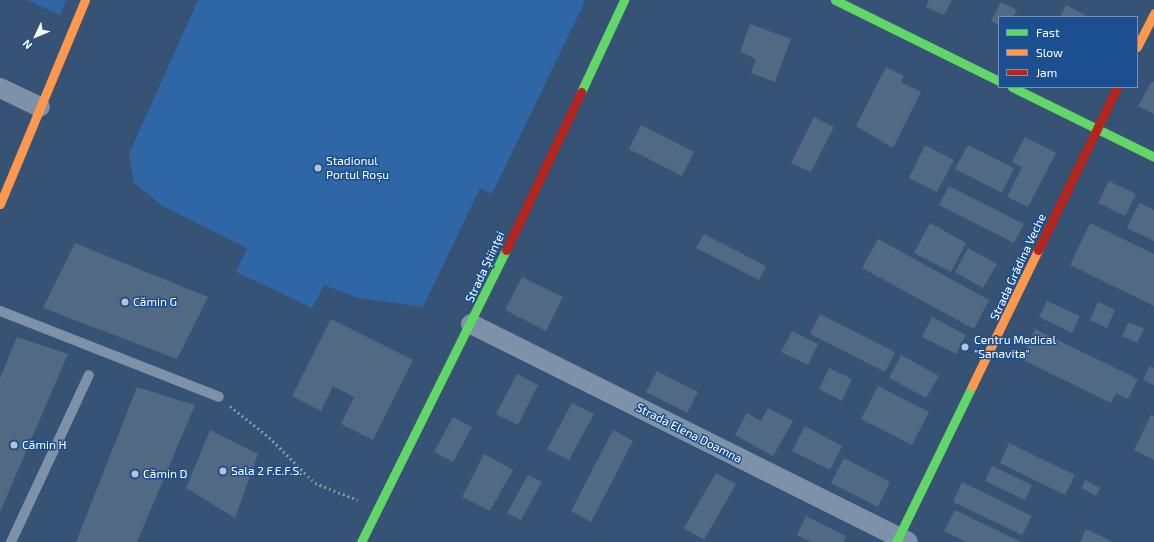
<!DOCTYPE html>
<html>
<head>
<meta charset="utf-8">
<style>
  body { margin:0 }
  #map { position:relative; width:1154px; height:542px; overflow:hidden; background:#365274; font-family:"Exo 2",sans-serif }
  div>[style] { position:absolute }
  .green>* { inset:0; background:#2f66a5 }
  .building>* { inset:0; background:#526984 }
  .path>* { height:2.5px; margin-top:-1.25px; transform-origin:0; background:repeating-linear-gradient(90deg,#7d92a8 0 2px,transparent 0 5px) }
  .lane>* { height:10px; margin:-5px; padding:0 5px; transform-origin:5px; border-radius:5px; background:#7d92a8 }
  .street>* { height:20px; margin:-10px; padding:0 10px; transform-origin:10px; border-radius:10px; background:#7d92a8 }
  .fast>* { height:9px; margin:-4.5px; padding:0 4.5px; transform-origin:4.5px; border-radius:4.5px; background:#63d668 }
  .slow>* { height:9px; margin:-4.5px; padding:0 4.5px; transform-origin:4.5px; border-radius:4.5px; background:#ff974d }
  .jam>* { height:9px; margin:-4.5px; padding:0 4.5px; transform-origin:4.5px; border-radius:4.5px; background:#b3261e }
  .dots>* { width:11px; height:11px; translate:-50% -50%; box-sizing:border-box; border:2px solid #1b4f8f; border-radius:50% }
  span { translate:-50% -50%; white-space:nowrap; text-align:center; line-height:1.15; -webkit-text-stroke:3px #1b4f8f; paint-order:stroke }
  .poi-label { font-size:12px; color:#fff }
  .left { translate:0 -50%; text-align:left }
  .street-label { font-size:12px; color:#fff }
  .legend { position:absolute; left:998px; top:16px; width:140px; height:72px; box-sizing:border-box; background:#1b4f8f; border:1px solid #7695bc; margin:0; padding:5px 7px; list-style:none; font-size:12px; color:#fff }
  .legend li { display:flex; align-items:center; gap:8px; height:20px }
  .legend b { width:20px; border:1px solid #7695bc }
  .north { position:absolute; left:16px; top:16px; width:40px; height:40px; -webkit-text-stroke:3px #1b4f8f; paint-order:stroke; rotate:226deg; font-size:11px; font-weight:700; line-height:16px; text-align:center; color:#fff }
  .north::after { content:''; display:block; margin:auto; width:14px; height:18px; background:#fff; clip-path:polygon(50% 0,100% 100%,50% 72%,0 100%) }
</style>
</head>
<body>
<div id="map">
  <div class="green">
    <i style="clip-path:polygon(27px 0,66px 0,60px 15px)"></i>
    <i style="clip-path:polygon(198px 0,583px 0,585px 1px,492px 194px,480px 188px,423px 307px,358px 298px,324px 285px,312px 308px,236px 272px,247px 248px,164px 207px,134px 183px,129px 154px)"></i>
  </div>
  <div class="building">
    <i style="clip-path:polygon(929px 0,952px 0,944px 15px,926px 7px)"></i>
    <i style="clip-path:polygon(1001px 2px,1017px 10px,1013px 17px,999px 17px,999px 25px,991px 21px)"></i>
    <i style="clip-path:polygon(1066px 5px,1089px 17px,1060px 17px)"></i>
    <i style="clip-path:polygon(750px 24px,791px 39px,775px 82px,751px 73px,756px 59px,740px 52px)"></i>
    <i style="clip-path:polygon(886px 67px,904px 76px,901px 82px,921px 92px,893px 148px,856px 126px)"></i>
    <i style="clip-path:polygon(1152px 81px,1154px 82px,1154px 114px,1138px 106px)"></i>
    <i style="clip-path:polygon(814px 117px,834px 127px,811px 172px,791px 163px)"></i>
    <i style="clip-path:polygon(641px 125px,694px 152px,682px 176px,629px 149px)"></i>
    <i style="clip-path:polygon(1025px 137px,1056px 153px,1028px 207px,1007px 197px,1022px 167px,1012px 162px)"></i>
    <i style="clip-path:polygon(925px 145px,954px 160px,937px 192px,909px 178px)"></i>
    <i style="clip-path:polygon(968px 145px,1014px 168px,1002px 193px,955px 169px)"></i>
    <i style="clip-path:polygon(1109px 181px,1136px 194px,1125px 216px,1098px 203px)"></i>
    <i style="clip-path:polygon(949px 186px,1024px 224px,1014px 243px,939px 205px)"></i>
    <i style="clip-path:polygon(1139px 203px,1154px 210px,1154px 241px,1127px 228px)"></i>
    <i style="clip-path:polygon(930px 223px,966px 243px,951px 272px,914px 253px)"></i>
    <i style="clip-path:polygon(1090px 223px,1154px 254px,1154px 306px,1070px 265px)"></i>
    <i style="clip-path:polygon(704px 234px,766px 266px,759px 280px,696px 248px)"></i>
    <i style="clip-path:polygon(878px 239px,989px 300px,974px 329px,862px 268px)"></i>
    <i style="clip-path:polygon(75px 243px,208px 297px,177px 359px,43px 308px)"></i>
    <i style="clip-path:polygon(968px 248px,997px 264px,983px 288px,955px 272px)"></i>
    <i style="clip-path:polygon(522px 277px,563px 297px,546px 331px,505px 310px)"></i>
    <i style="clip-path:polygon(1047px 301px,1080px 316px,1072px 333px,1039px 317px)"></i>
    <i style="clip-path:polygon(1098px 302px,1115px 310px,1107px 328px,1090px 320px)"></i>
    <i style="clip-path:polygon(820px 314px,895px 352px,885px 372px,810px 334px)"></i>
    <i style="clip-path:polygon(932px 317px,966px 335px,956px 354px,922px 337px)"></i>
    <i style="clip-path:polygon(331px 319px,413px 360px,373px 440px,341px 424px,354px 397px,333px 386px,321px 411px,292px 396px)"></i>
    <i style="clip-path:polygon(1129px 322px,1144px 329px,1137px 343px,1122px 336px)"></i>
    <i style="clip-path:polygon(1035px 329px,1138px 379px,1128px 399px,1116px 393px,1111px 403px,1021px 359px)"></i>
    <i style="clip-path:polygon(792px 331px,818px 344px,808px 365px,781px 352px)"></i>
    <i style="clip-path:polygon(17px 337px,68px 354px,0 512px,0 378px)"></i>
    <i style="clip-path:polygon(901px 355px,939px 376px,926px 398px,889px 378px)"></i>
    <i style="clip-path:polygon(1150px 366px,1154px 368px,1154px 385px,1143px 380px)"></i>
    <i style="clip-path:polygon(829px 368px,852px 379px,842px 401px,819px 389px)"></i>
    <i style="clip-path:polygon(657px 371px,698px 392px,687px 413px,646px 392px)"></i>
    <i style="clip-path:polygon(517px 374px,538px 385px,518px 425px,496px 414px)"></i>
    <i style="clip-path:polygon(878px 386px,929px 412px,912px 445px,861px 419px)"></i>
    <i style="clip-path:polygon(137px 387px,195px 405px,137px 542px,76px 542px)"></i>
    <i style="clip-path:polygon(572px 403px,594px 414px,569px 460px,547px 449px)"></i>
    <i style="clip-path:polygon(768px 408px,793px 421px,773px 456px,735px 435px,747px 413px,761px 421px)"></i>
    <i style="clip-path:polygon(1151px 415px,1154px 416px,1154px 460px,1134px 450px)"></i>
    <i style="clip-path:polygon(453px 417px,472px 427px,453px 462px,434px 452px)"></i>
    <i style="clip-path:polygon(805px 426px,842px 446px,830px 470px,792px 451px)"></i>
    <i style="clip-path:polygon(210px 430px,258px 454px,235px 518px,186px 488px)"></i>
    <i style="clip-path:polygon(613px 430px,633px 441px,591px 522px,571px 511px)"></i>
    <i style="clip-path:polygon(1009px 443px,1075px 475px,1065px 495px,1000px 463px)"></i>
    <i style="clip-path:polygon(484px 454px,513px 470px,490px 511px,462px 497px)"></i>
    <i style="clip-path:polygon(844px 458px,890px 482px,878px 507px,831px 483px)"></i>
    <i style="clip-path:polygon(992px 466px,1032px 485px,1025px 500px,985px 481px)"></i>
    <i style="clip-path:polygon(716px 473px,736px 484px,704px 540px,684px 528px)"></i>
    <i style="clip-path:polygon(528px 475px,542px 482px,521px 520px,507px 513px)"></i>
    <i style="clip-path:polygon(1085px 480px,1100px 488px,1096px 496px,1082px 488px)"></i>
    <i style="clip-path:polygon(962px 482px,1032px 516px,1022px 535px,953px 502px)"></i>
    <i style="clip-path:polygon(955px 510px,1021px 542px,966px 542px,944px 531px)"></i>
    <i style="clip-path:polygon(806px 516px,846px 536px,843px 542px,811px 542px,797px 535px)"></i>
    <i style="clip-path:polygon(1086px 529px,1113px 542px,1080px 542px)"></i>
  </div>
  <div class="path">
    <i style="left:230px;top:406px;width:50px;rotate:38.5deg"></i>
    <i style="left:269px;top:437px;width:65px;rotate:45deg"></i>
    <i style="left:315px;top:483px;width:46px;rotate:21.6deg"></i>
  </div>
  <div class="lane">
    <i style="left:0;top:311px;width:235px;rotate:21.4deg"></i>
    <i style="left:11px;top:542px;width:184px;rotate:-65deg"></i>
  </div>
  <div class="street">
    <i style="left:0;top:88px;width:44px;rotate:25.4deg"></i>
    <i style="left:471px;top:324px;width:488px;rotate:26.5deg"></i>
  </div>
  <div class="fast">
    <i style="left:835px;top:0;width:183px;rotate:26.3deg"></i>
    <i style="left:1012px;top:87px;width:158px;rotate:26.2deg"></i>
    <i style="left:581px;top:92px;width:102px;rotate:-64.9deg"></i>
    <i style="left:361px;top:542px;width:326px;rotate:-63.6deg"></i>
    <i style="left:896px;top:542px;width:174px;rotate:-64deg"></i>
  </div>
  <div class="slow">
    <i style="left:1137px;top:47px;width:38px;rotate:-63deg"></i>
    <i style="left:0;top:204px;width:221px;rotate:-67.4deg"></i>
    <i style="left:972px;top:386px;width:151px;rotate:-64.1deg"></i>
  </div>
  <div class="jam">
    <i style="left:506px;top:250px;width:175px;rotate:-64.6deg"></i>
    <i style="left:1038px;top:250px;width:181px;rotate:-64.1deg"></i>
  </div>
  <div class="dots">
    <i style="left:318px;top:168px;background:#b9c2ce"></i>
    <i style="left:125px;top:302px;background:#b9c2ce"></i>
    <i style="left:965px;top:347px;background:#b9c2ce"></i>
    <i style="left:14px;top:445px;background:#b9c2ce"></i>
    <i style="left:223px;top:471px;background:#b9c2ce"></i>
    <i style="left:135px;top:474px;background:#b9c2ce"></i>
  </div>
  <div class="poi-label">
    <span class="left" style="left:326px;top:168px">Stadionul<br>Portul Roșu</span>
    <span class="left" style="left:133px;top:302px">Cămin G</span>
    <span class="left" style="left:974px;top:347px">Centru Medical<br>"Sanavita"</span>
    <span class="left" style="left:22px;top:445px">Cămin H</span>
    <span class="left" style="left:231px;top:471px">Sala 2 F.E.F.S.</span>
    <span class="left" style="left:143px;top:474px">Cămin D</span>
  </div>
  <div class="street-label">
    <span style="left:485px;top:267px;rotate:-65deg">Strada Științei</span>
    <span style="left:1018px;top:267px;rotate:-65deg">Strada Grădina Veche</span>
    <span style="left:689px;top:433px;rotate:27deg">Strada Elena Doamna</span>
  </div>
  <ul class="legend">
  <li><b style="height:5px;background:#63d668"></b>Fast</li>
  <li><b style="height:5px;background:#ff974d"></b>Slow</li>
  <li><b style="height:5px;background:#b3261e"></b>Jam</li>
  </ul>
  <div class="north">N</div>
</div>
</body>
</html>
